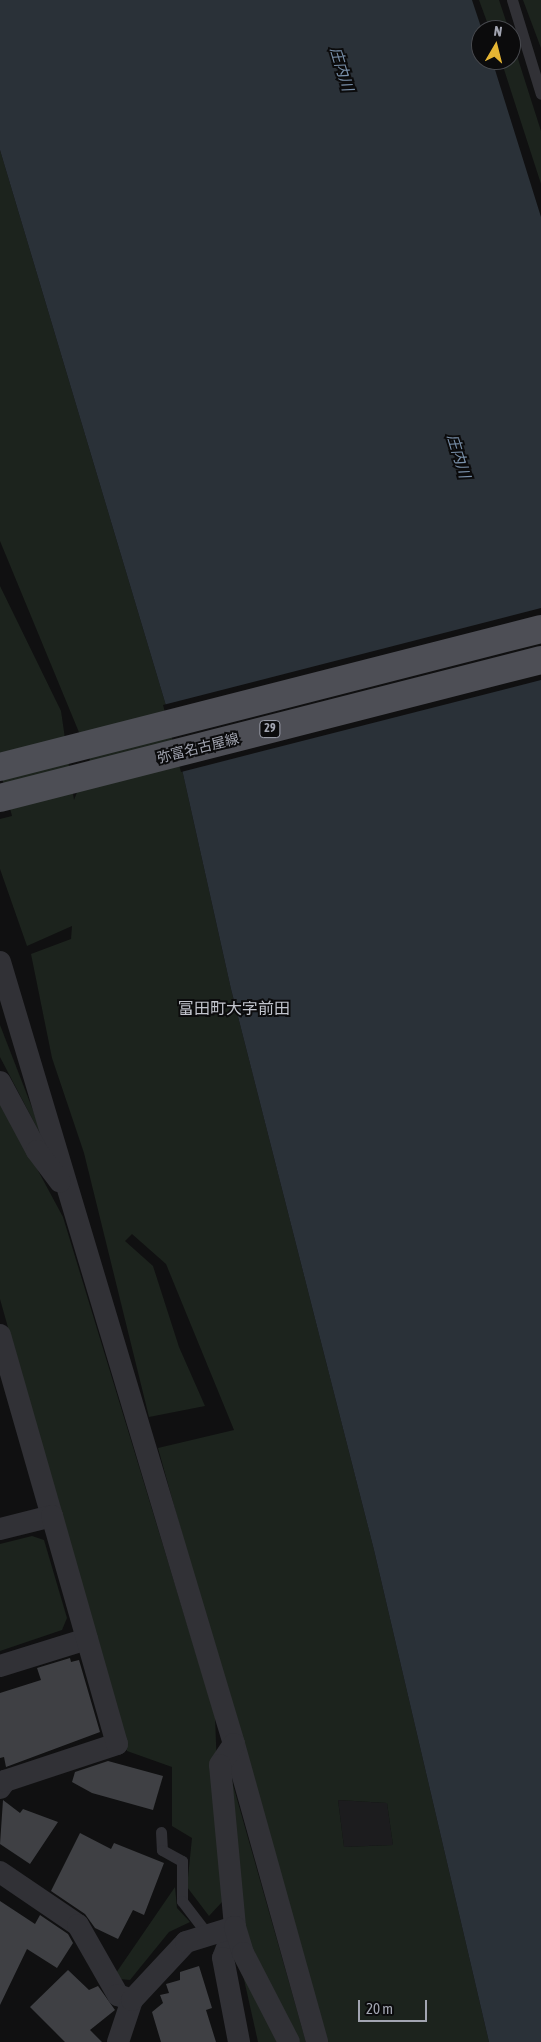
<!DOCTYPE html>
<html>
<head>
<meta charset="utf-8">
<style>
  body { margin:0 }
  #map { position:relative; width:541px; height:2042px; overflow:hidden; background:#101011; font-family:"Asap Condensed","Noto Sans JP",sans-serif }
  div>[style] { position:absolute }
  .built>* { inset:0; background:#1c1c1e }
  .green>* { inset:0; background:#1c231d }
  .water>* { inset:0; background:#2a3138 }
  .pier>* { inset:0; background:#101011 }
  .building>* { inset:0; background:#3f4044 }
  .service>* { height:11px; margin:-5.5px; padding:0 5.5px; transform-origin:5.5px; border-radius:5.5px; background:#313136 }
  .minor>* { height:22px; margin:-11px; padding:0 11px; transform-origin:11px; border-radius:11px; background:#313136 }
  .primary>* { height:28px; margin:-14px; padding:0 14px; transform-origin:14px; border-radius:14px; background:#4d4e55 }
  span { translate:-50% -50%; white-space:nowrap; text-align:center; line-height:1.15; -webkit-text-stroke:4px #0b0b0c; paint-order:stroke }
  .shield-label span { padding:1px 4px; background:#0b0b0c; border:1px solid; border-radius:4px; -webkit-text-stroke-width:0 }
  .shield-label { font-size:12px; color:#a2a5b1; font-weight:700 }
  .street-label { font-size:14px; color:#a2a5b1 }
  .water-label { font-size:15px; color:#7a91ab; font-style:italic }
  .quarter-label { font-size:16px; color:#c2c5cd }
  .north { position:absolute; left:471px; top:20px; width:50px; height:50px; box-sizing:border-box; background:#0b0b0c; border:1px solid #47494e; border-radius:50%; rotate:8deg; font-size:14px; font-weight:700; line-height:20px; text-align:center; color:#a2a5b1 }
  .north::after { content:''; display:block; margin:auto; width:18px; height:22px; background:#e5b533; clip-path:polygon(50% 0,100% 100%,50% 72%,0 100%) }
  .scale { position:absolute; left:358px; top:2000px; width:69px; height:22px; box-sizing:border-box; border:2px solid #a2a5b1; border-top:0; padding-left:6px; font-size:15px; line-height:18px; white-space:nowrap; color:#a2a5b1; -webkit-text-stroke:4px #0b0b0c; paint-order:stroke }
</style>
</head>
<body>
<div id="map">
  <div class="built">
    <i style="clip-path:polygon(338px 1800px,387px 1803px,393px 1845px,344px 1847px)"></i>
  </div>
  <div class="green">
    <i style="clip-path:polygon(479px 0,499px 0,509px 30px,490px 30px)"></i>
    <i style="clip-path:polygon(523px 0,541px 0,541px 48px)"></i>
    <i style="clip-path:polygon(511px 37px,541px 131px,541px 184px,501px 60px,511px 60px)"></i>
    <i style="clip-path:polygon(evenodd,0 150px,173px 729px,231px 989px,374px 1550px,489px 2042px,323px 2042px,158px 1448px,234px 1430px,166px 1264px,132px 1234px,125px 1241px,153px 1266px,179px 1347px,205px 1406px,149px 1417px,84px 1153px,52px 1058px,31px 954px,71px 939px,72px 926px,27px 946px,0 869px,0 819px,12px 816px,0 770px,0 586px,61px 711px,74px 800px,90px 759px,0 541px,0 150px,338px 1800px,387px 1803px,393px 1845px,344px 1847px,338px 1800px)"></i>
    <i style="clip-path:polygon(0 1025px,48px 1149px,0 1057px)"></i>
    <i style="clip-path:polygon(0 1100px,63px 1217px,215px 1716px,222px 1902px,209px 1916px,187px 1887px,192px 1838px,172px 1826px,172px 1767px,127px 1751px,0 1299px)"></i>
    <i style="clip-path:polygon(32px 1536px,44px 1540px,67px 1618px,62px 1630px,0 1651px,0 1544px)"></i>
    <i style="clip-path:polygon(229px 1771px,306px 2042px,300px 2042px,239px 1922px)"></i>
    <i style="clip-path:polygon(175px 1887px,177px 1908px,190px 1922px,169px 1932px,130px 1980px,120px 1979px,116px 1973px)"></i>
    <i style="clip-path:polygon(237px 1948px,283px 2042px,258px 2042px)"></i>
  </div>
  <div class="water">
    <i style="clip-path:polygon(0 0,472px 0,482px 30px,481px 60px,492px 60px,541px 217px,541px 2042px,489px 2042px,374px 1550px,231px 989px,173px 729px,0 150px)"></i>
  </div>
  <div class="pier">
    <i style="clip-path:polygon(541px 608px,541px 680px,181px 772px,163px 705px)"></i>
  </div>
  <div class="building">
    <i style="clip-path:polygon(70px 1658px,71px 1662px,79px 1660px,100px 1732px,6px 1767px,4px 1757px,0 1758px,0 1693px,41px 1680px,37px 1668px)"></i>
    <i style="clip-path:polygon(108px 1761px,163px 1776px,153px 1810px,92px 1793px,72px 1782px,75px 1772px)"></i>
    <i style="clip-path:polygon(3px 1800px,20px 1813px,23px 1809px,58px 1822px,30px 1864px,0 1844px)"></i>
    <i style="clip-path:polygon(80px 1833px,111px 1849px,114px 1843px,164px 1863px,144px 1915px,133px 1910px,118px 1939px,95px 1928px,85px 1914px,51px 1891px)"></i>
    <i style="clip-path:polygon(0 1901px,35px 1924px,40px 1915px,68px 1934px,73px 1943px,57px 1968px,27px 1949px,0 2005px)"></i>
    <i style="clip-path:polygon(199px 1966px,212px 2008px,206px 2010px,216px 2042px,161px 2042px,152px 2012px,163px 2003px,160px 1995px,169px 1993px,166px 1984px,180px 1980px,180px 1972px)"></i>
    <i style="clip-path:polygon(68px 1970px,89px 1990px,98px 1986px,115px 2010px,90px 2030px,102px 2042px,65px 2042px,30px 2007px)"></i>
  </div>
  <div class="service">
    <i style="left:512px;top:0;width:98px;rotate:72.9deg"></i>
    <i style="left:161px;top:1832px;width:18px;rotate:87deg"></i>
    <i style="left:162px;top:1850px;width:23px;rotate:29deg"></i>
    <i style="left:182px;top:1861px;width:40px;rotate:90deg"></i>
    <i style="left:182px;top:1901px;width:43px;rotate:52.6deg"></i>
  </div>
  <div class="minor">
    <i style="left:0;top:962px;width:816px;rotate:73.34deg"></i>
    <i style="left:234px;top:1744px;width:309px;rotate:74.4deg"></i>
    <i style="left:0;top:1082px;width:78px;rotate:61.8deg"></i>
    <i style="left:37px;top:1151px;width:38px;rotate:53deg"></i>
    <i style="left:0;top:1335px;width:188px;rotate:74deg"></i>
    <i style="left:52px;top:1516px;width:54px;rotate:166deg"></i>
    <i style="left:0;top:1666px;width:91px;rotate:-17.2deg"></i>
    <i style="left:234px;top:1744px;width:25px;rotate:124deg"></i>
    <i style="left:220px;top:1765px;width:163px;rotate:84.7deg"></i>
    <i style="left:235px;top:1927px;width:33px;rotate:111deg"></i>
    <i style="left:223px;top:1958px;width:86px;rotate:79.2deg"></i>
    <i style="left:0;top:1788px;width:9px;rotate:-54deg"></i>
    <i style="left:5px;top:1781px;width:118px;rotate:-18.3deg"></i>
    <i style="left:117px;top:1744px;width:237px;rotate:-105.9deg"></i>
    <i style="left:0;top:1872px;width:94px;rotate:34.2deg"></i>
    <i style="left:78px;top:1925px;width:81px;rotate:60.3deg"></i>
    <i style="left:118px;top:1995px;width:15px;rotate:20deg"></i>
    <i style="left:118px;top:2042px;width:44px;rotate:-71.6deg"></i>
    <i style="left:132px;top:2000px;width:79px;rotate:-47deg"></i>
    <i style="left:186px;top:1942px;width:51px;rotate:-17deg"></i>
    <i style="left:235px;top:1927px;width:27px;rotate:73deg"></i>
    <i style="left:243px;top:1953px;width:100px;rotate:62.7deg"></i>
  </div>
  <div class="primary">
    <i style="left:0;top:767px;width:558px;rotate:-14.31deg"></i>
    <i style="left:0;top:798px;width:558px;rotate:-14.31deg"></i>
  </div>
  <div class="shield-label">
    <span style="left:270px;top:729px">29</span>
  </div>
  <div class="street-label">
    <span style="left:198px;top:748px;rotate:-14deg">弥富名古屋線</span>
  </div>
  <div class="water-label">
    <span style="left:342px;top:69px;rotate:73deg">庄内川</span>
    <span style="left:459px;top:456px;rotate:73deg">庄内川</span>
  </div>
  <div class="quarter-label">
    <span style="left:234px;top:1008px">富田町大字前田</span>
  </div>
  <div class="north">N</div>
  <div class="scale">20 m</div>
</div>
</body>
</html>
